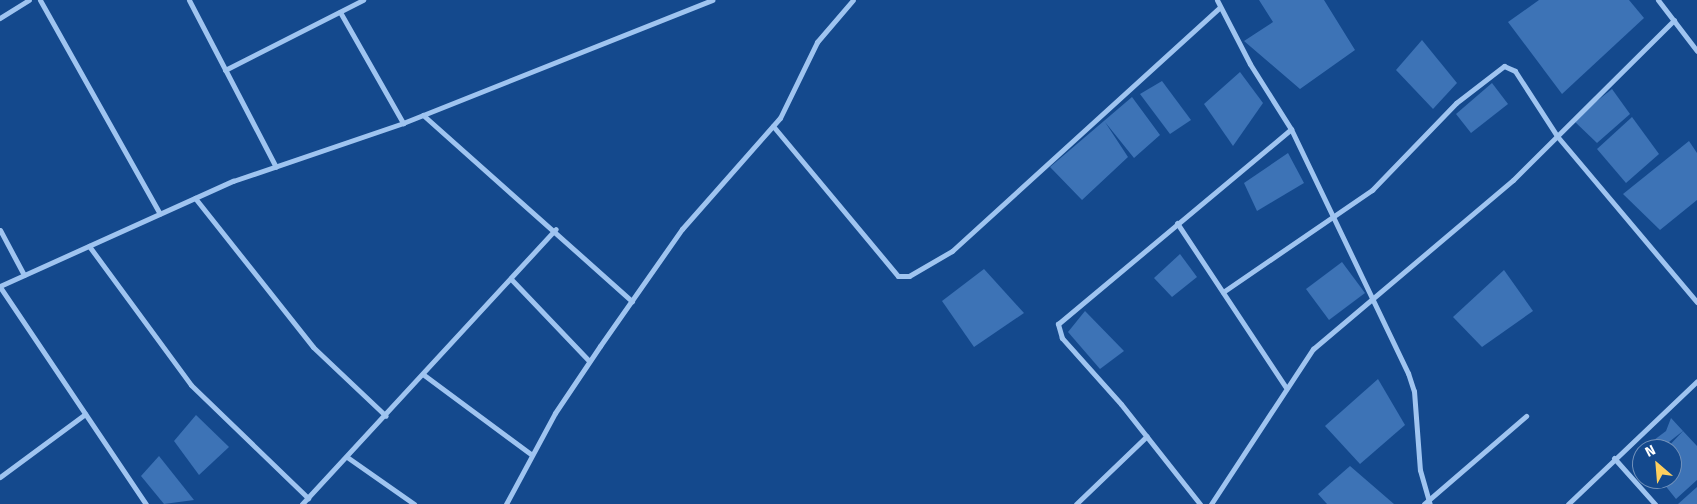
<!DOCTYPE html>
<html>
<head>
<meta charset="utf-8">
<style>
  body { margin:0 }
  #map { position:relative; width:1697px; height:504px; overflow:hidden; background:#14498d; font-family:"Fira Sans",sans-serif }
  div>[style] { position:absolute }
  .building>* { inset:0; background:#3d73b6 }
  .street>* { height:5px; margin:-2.5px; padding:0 2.5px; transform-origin:2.5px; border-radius:2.5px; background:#9fc4f0 }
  span { translate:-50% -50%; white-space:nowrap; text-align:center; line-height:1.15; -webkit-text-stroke:4px #14498d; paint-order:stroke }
  .north { position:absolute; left:1632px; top:439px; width:50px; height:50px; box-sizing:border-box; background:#14498d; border:1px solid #7292bb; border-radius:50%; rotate:333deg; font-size:14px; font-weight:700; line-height:20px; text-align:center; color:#fff }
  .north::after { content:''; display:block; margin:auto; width:18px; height:22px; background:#ffd05e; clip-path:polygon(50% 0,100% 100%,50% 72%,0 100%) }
</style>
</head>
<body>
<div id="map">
  <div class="building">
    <i style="clip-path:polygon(1259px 0,1324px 0,1355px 50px,1300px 89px,1244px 41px,1273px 22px)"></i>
    <i style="clip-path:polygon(1539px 0,1629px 0,1644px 18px,1562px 94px,1508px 22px)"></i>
    <i style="clip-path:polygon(1422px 40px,1457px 83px,1433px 109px,1396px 70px)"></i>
    <i style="clip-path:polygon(1240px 72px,1263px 103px,1233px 146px,1204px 104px)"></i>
    <i style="clip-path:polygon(1162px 81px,1191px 120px,1170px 134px,1140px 94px)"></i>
    <i style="clip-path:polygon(1492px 83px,1508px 104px,1471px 133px,1456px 114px)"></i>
    <i style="clip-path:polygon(1612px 89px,1630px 114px,1597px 143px,1573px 120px)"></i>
    <i style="clip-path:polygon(1132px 97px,1160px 135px,1134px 158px,1105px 122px,1128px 157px,1082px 200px,1050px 167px)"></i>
    <i style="clip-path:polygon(1632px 117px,1659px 154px,1626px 183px,1597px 149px)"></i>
    <i style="clip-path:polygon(1689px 141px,1697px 153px,1697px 200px,1660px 230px,1623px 194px)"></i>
    <i style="clip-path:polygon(1288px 153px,1304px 183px,1257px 211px,1244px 183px)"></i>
    <i style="clip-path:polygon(1180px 254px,1197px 277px,1172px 297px,1154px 278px)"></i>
    <i style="clip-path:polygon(1342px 262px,1365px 293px,1329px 320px,1306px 289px)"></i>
    <i style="clip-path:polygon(984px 269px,1024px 313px,974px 347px,942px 301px)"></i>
    <i style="clip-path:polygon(1504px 270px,1533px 311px,1482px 347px,1453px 317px)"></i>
    <i style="clip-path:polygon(1085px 311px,1124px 351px,1100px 369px,1068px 332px)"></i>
    <i style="clip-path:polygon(1378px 379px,1405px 425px,1360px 464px,1325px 426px)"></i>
    <i style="clip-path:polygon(196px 415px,229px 447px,199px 475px,174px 441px)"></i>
    <i style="clip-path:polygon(1671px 418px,1683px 431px,1660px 449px,1646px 446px,1666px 431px)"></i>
    <i style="clip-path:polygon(1683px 431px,1697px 446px,1697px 480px,1676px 499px,1660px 479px,1672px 479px,1672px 449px,1666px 449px)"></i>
    <i style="clip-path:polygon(159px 456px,194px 500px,164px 504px,141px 476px)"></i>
    <i style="clip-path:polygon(1350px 466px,1394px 504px,1327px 504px,1318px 494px)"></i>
    <i style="clip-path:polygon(1697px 487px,1697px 504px,1678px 504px)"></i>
  </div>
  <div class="street">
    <i style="left:40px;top:0;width:245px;rotate:60.7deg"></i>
    <i style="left:189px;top:0;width:188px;rotate:62.5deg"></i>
    <i style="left:1217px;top:0;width:72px;rotate:62.7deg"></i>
    <i style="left:1250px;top:64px;width:77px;rotate:57.8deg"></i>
    <i style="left:1291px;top:129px;width:271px;rotate:64.4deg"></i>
    <i style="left:1408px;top:373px;width:19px;rotate:72deg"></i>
    <i style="left:1414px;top:391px;width:79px;rotate:85.7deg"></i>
    <i style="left:1420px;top:470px;width:35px;rotate:74deg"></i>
    <i style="left:1658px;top:0;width:64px;rotate:52.6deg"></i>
    <i style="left:340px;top:12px;width:128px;rotate:60.4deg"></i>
    <i style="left:0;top:18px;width:34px;rotate:-32deg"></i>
    <i style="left:225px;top:70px;width:155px;rotate:-26.9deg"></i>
    <i style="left:423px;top:115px;width:280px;rotate:41.7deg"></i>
    <i style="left:773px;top:126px;width:195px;rotate:50.2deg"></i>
    <i style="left:898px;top:276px;width:11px"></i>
    <i style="left:909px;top:276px;width:50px;rotate:-30.2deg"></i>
    <i style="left:952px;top:251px;width:362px;rotate:-42.3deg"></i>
    <i style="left:195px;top:198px;width:190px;rotate:51.6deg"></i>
    <i style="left:313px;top:347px;width:100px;rotate:43.4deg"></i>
    <i style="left:1177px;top:223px;width:196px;rotate:56.5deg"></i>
    <i style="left:0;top:230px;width:51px;rotate:61.9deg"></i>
    <i style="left:89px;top:246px;width:172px;rotate:53.7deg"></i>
    <i style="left:191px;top:385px;width:163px;rotate:44deg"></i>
    <i style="left:511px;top:279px;width:113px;rotate:46.4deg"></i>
    <i style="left:0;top:286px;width:256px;rotate:-24.3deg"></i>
    <i style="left:233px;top:181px;width:180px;rotate:-18.8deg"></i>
    <i style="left:403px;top:123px;width:333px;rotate:-21.7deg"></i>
    <i style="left:0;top:287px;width:262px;rotate:56.1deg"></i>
    <i style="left:1223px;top:292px;width:181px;rotate:-34.4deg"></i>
    <i style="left:1372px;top:190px;width:121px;rotate:-46deg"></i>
    <i style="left:1456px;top:103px;width:61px;rotate:-37.6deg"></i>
    <i style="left:1504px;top:66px;width:12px;rotate:24deg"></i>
    <i style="left:1515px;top:71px;width:77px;rotate:57.1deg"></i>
    <i style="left:1557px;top:136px;width:217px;rotate:49.9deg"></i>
    <i style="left:424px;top:375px;width:134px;rotate:36.5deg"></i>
    <i style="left:347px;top:457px;width:82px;rotate:35deg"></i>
    <i style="left:1614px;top:458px;width:62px;rotate:48.3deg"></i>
    <i style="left:0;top:477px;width:106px;rotate:-36.5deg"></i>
    <i style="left:302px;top:504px;width:374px;rotate:-47.3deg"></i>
    <i style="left:506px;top:504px;width:103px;rotate:-61.7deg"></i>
    <i style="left:555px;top:413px;width:81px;rotate:-56.1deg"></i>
    <i style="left:600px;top:346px;width:143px;rotate:-55deg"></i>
    <i style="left:682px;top:229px;width:148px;rotate:-48.6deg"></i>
    <i style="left:780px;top:118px;width:85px;rotate:-64deg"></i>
    <i style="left:817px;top:42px;width:55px;rotate:-49.4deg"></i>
    <i style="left:1076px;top:504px;width:98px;rotate:-43.8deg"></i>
    <i style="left:1200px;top:504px;width:127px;rotate:-128.3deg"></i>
    <i style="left:1121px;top:404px;width:89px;rotate:-131.8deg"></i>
    <i style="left:1062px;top:338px;width:15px;rotate:-106deg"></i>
    <i style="left:1058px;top:324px;width:304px;rotate:-39.9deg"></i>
    <i style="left:1211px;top:504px;width:186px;rotate:-56.7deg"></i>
    <i style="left:1313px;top:349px;width:262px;rotate:-40.2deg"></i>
    <i style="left:1513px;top:180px;width:227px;rotate:-44.8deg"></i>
    <i style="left:1424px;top:504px;width:135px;rotate:-40.8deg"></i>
    <i style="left:1568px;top:504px;width:178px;rotate:-43.6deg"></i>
  </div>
  <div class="north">N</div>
</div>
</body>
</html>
